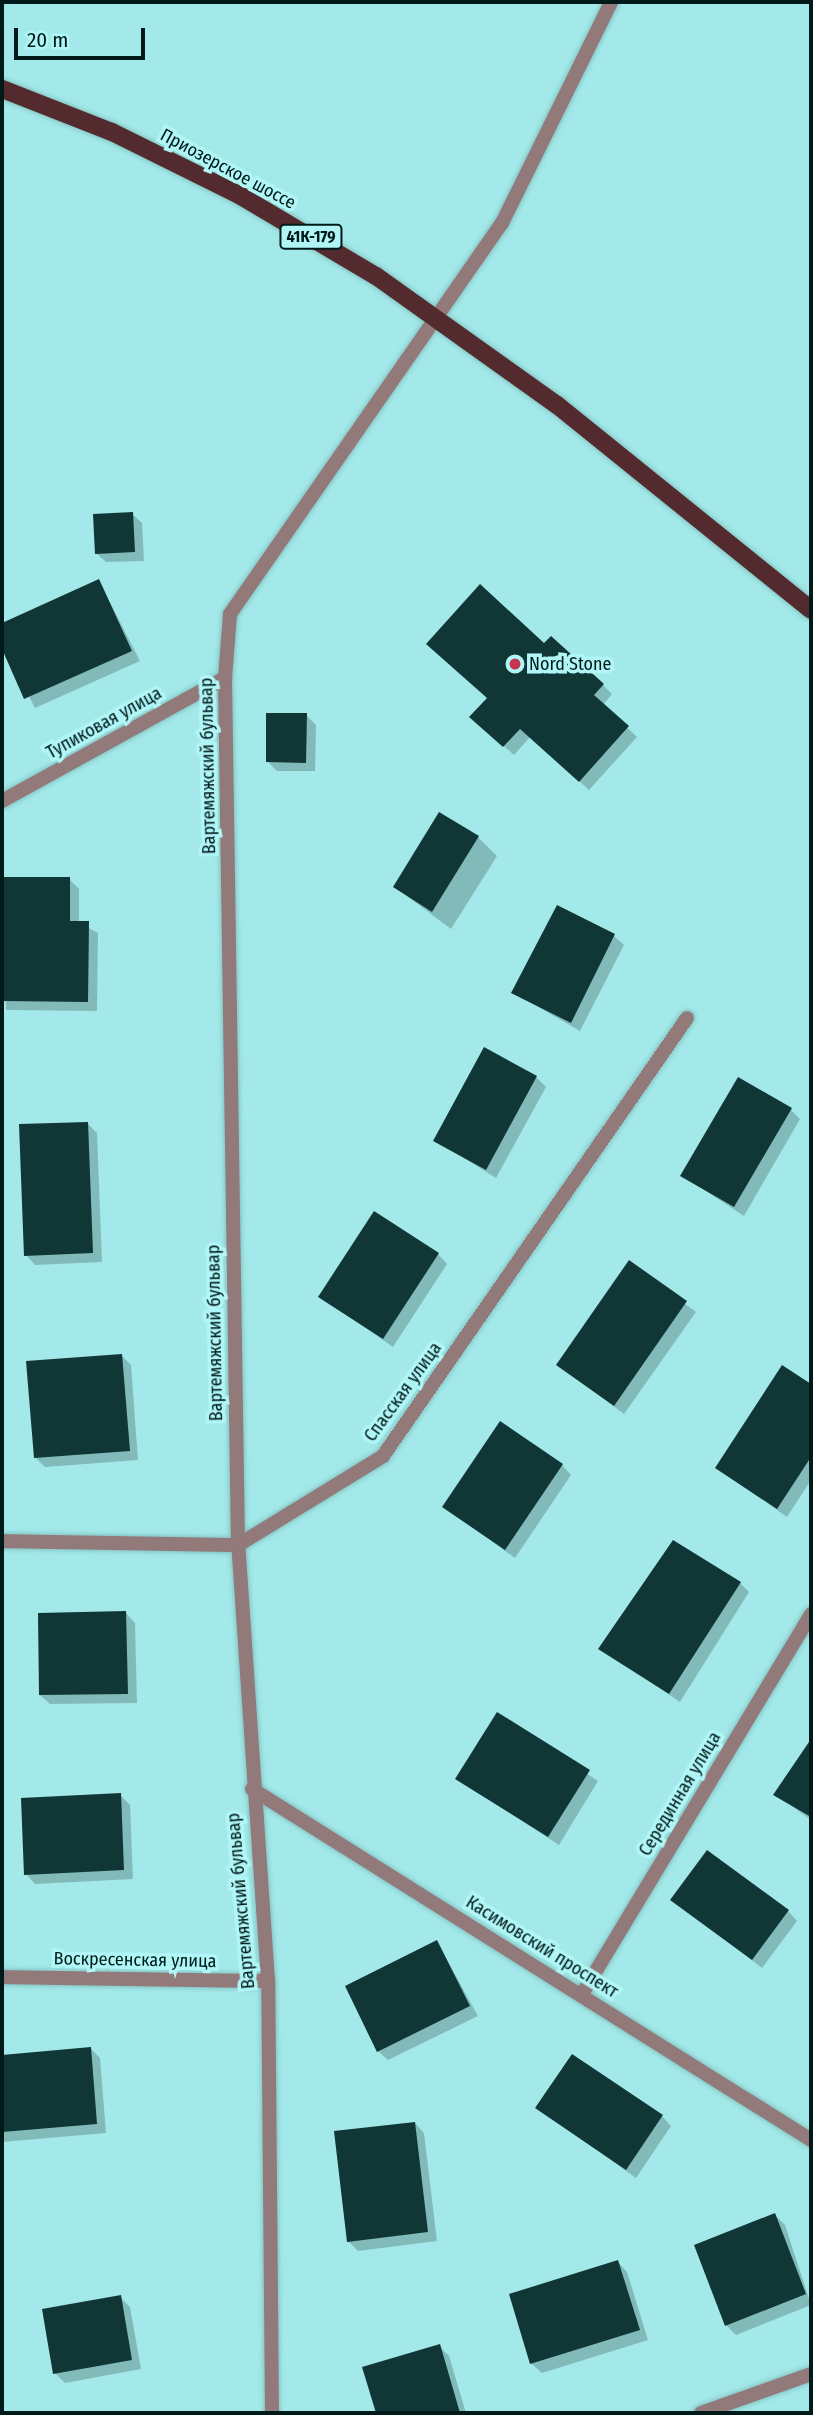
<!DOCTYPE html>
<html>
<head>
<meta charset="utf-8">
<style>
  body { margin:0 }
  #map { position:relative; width:813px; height:2415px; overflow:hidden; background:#a3e9e9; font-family:"Fira Sans Condensed",sans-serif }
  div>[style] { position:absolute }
  .shadow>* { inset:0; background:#0003 }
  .building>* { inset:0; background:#113636 }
  .roads { filter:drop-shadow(0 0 2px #86c4c4) drop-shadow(0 0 2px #86c4c4) }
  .street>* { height:14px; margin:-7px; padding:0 7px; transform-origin:7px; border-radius:7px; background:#92797a }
  .primary>* { height:18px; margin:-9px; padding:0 9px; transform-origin:9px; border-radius:9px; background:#532b2e }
  .dots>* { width:19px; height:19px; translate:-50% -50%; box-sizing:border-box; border:4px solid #b0f6f6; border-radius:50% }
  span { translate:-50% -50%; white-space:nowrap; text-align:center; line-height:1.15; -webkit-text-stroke:7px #b0f6f6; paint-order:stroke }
  .shield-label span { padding:2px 5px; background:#b0f6f6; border:2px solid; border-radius:5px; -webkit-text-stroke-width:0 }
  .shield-label { font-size:16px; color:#001919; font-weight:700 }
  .street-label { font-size:18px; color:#001919 }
  .poi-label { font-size:18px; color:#001919 }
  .left { translate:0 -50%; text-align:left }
  .frame { position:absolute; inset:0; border:4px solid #001919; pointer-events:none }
  .scale { position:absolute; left:14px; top:28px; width:131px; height:32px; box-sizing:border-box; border:4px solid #001919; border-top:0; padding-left:9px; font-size:21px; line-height:24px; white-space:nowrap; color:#001919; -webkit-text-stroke:5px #b0f6f6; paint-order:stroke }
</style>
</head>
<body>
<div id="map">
  <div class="shadow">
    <i style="clip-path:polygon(132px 514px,142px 523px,144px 561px,106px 562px,96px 553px)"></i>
    <i style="clip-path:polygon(99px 581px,140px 661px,35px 708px,2px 645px,2px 625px)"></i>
    <i style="clip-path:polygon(545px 645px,603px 685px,612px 694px,603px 705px,637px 737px,589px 790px,530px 737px,514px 755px,481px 726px,489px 699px)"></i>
    <i style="clip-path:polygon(306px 715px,316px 725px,315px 771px,277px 771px,267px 761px)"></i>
    <i style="clip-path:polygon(478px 837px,497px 856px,451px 929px,395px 887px)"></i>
    <i style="clip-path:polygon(69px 879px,79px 889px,79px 923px,98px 933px,97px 1011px,6px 1010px,2px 927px)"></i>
    <i style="clip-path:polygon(614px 936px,624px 945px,580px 1031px,514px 993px)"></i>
    <i style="clip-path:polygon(536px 1077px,546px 1087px,496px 1178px,436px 1141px)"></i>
    <i style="clip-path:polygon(791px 1110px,800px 1119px,744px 1216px,683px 1176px)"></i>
    <i style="clip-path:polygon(87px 1123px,97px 1133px,102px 1262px,35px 1265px,26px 1255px)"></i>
    <i style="clip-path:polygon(438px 1254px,447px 1264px,393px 1347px,321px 1297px)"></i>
    <i style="clip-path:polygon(630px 1263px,696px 1312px,624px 1414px,558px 1365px)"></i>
    <i style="clip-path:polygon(121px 1355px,131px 1365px,138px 1460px,45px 1467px,36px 1458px)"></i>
    <i style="clip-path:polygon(782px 1367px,811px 1386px,811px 1480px,787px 1517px,717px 1468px)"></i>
    <i style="clip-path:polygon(562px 1465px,571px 1475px,515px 1558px,444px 1507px)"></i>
    <i style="clip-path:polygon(740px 1583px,749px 1592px,680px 1702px,600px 1648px)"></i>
    <i style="clip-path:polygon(126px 1613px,135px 1623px,137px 1703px,50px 1704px,40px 1695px)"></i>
    <i style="clip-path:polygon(497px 1715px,598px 1781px,559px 1845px,458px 1779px)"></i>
    <i style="clip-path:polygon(811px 1742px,811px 1820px,775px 1794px)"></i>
    <i style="clip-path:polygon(120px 1795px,130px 1805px,133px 1879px,35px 1884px,26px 1874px)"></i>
    <i style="clip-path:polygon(672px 1899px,788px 1911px,797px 1921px,762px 1968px)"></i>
    <i style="clip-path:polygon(437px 1942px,478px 2016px,388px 2060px,378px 2051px)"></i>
    <i style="clip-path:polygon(90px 2048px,100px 2058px,106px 2133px,2px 2142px,2px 2056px)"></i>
    <i style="clip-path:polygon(538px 2108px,662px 2116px,671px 2126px,636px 2178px)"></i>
    <i style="clip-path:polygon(415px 2123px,424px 2133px,437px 2241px,358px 2251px,348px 2241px)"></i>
    <i style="clip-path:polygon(775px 2215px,785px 2225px,811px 2305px,736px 2335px,726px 2325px)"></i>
    <i style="clip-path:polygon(618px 2262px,627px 2272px,648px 2340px,542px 2373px,532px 2364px,511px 2295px)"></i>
    <i style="clip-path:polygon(120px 2297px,130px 2307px,141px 2369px,65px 2383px,55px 2373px)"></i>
    <i style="clip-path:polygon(439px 2346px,449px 2356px,466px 2413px,377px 2413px,364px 2368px)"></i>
  </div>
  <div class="building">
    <i style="clip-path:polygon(133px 512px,135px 552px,95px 554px,93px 514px)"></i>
    <i style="clip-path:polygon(99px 579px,132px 651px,24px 699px,2px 649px,2px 623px)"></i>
    <i style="clip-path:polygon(480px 584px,544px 643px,551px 636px,604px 684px,594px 695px,629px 726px,579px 782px,520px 729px,503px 747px,469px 717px,487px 698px,426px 644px)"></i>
    <i style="clip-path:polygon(266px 713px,307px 713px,306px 763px,266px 762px)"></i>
    <i style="clip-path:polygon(439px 812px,479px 836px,432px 912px,393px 887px)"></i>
    <i style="clip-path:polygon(3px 877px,70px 877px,70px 921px,89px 921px,88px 1002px,2px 1001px)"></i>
    <i style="clip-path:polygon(557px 905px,615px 934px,571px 1023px,511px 993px)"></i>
    <i style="clip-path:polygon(484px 1047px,537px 1076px,486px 1170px,433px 1141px)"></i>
    <i style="clip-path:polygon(738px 1077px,792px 1108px,734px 1207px,680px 1176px)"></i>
    <i style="clip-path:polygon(88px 1122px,93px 1253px,24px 1256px,19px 1124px)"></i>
    <i style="clip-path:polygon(374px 1211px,439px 1253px,383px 1339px,318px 1297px)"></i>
    <i style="clip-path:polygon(629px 1260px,687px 1301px,614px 1406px,556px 1365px)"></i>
    <i style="clip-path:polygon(122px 1354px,130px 1451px,34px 1458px,26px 1361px)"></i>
    <i style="clip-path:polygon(782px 1365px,811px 1384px,811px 1457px,777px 1509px,715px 1468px)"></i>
    <i style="clip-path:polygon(500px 1421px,563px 1464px,505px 1550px,442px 1507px)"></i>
    <i style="clip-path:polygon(673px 1540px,741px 1582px,669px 1694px,598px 1649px)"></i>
    <i style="clip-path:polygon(126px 1611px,128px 1694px,39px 1695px,38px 1613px)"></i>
    <i style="clip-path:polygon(497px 1712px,590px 1770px,548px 1837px,455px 1779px)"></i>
    <i style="clip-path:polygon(811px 1739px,811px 1817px,773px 1795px)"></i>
    <i style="clip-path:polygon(121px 1793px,124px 1870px,24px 1875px,21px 1798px)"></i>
    <i style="clip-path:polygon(707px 1850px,789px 1910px,752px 1960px,670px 1900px)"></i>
    <i style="clip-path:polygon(437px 1940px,470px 2006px,377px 2052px,345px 1986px)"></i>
    <i style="clip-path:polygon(91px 2047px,97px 2124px,2px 2132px,2px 2055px)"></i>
    <i style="clip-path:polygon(572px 2054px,663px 2115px,626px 2170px,535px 2108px)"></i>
    <i style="clip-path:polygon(415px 2122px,428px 2232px,347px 2242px,334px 2131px)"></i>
    <i style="clip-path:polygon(775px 2213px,806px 2294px,725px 2326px,694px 2245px)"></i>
    <i style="clip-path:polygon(618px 2260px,640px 2330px,530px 2364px,509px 2294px)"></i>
    <i style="clip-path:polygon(121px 2295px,132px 2360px,53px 2374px,42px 2309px)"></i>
    <i style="clip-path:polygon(440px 2344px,460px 2413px,376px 2413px,362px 2367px)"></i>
  </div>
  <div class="roads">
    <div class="street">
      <i style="left:2px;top:801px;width:255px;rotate:-28.9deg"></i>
      <i style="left:2px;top:1541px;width:236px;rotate:1deg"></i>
      <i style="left:238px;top:1545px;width:170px;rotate:-31.5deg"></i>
      <i style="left:383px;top:1456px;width:533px;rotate:-55.24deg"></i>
      <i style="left:252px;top:1789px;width:660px;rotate:32.12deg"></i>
      <i style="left:2px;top:1977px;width:266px;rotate:0.9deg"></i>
      <i style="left:582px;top:1994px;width:444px;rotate:-58.9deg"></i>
      <i style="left:272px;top:2413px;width:432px;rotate:-90.5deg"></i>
      <i style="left:268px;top:1981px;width:437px;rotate:-93.9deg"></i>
      <i style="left:238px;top:1545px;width:867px;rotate:-90.86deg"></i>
      <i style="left:225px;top:678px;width:64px;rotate:-85.5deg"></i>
      <i style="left:230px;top:614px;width:476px;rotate:-55.2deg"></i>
      <i style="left:502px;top:223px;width:246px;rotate:-63.7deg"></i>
      <i style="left:701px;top:2413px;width:117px;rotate:-19.5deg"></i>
    </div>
    <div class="primary">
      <i style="left:2px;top:89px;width:118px;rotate:21.4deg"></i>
      <i style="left:112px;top:132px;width:144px;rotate:26.4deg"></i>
      <i style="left:241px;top:196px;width:157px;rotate:30.7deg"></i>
      <i style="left:376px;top:276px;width:222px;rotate:35.5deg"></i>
      <i style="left:557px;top:405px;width:326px;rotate:38.9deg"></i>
    </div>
  </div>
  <div class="dots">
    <i style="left:515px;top:664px;background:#c5354d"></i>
  </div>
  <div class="shield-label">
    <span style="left:311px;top:237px">41К-179</span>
  </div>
  <div class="street-label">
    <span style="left:228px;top:169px;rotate:28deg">Приозерское шоссе</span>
    <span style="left:104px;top:723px;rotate:-29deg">Тупиковая улица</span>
    <span style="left:208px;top:766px;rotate:-91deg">Вартемяжский бульвар</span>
    <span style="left:215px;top:1333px;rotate:-91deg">Вартемяжский бульвар</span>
    <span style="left:403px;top:1392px;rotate:-54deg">Спасская улица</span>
    <span style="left:680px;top:1794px;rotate:-59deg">Серединная улица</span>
    <span style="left:241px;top:1901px;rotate:-95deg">Вартемяжский бульвар</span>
    <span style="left:542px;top:1947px;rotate:32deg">Касимовский проспект</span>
    <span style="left:135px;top:1960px;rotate:1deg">Воскресенская улица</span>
  </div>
  <div class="poi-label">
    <span class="left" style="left:529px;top:664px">Nord Stone</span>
  </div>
  <div class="frame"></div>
  <div class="scale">20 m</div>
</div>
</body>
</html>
